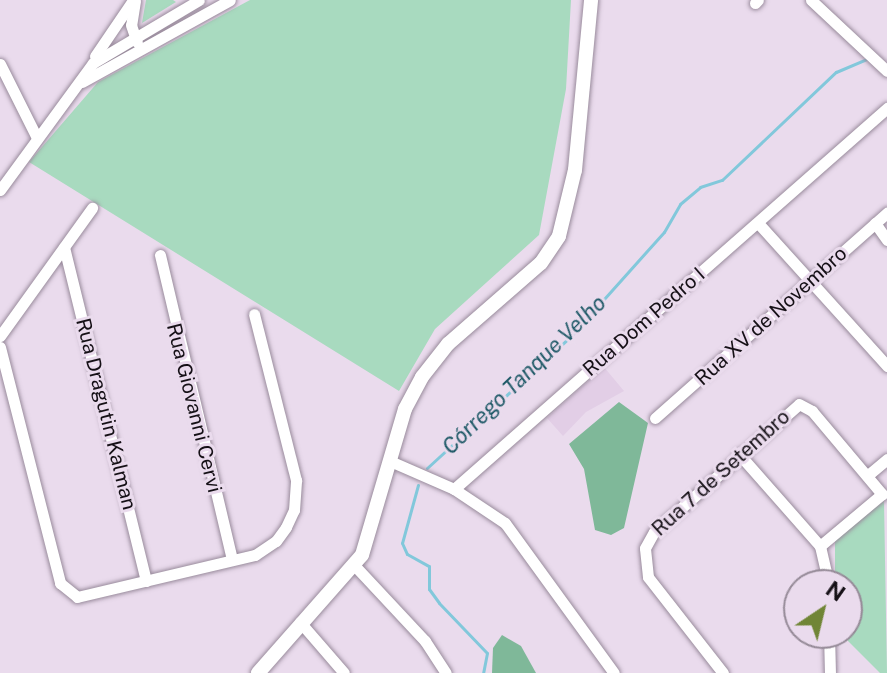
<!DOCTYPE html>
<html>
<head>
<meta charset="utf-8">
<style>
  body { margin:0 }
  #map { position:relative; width:887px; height:673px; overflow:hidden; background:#eadbed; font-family:"Public Sans",sans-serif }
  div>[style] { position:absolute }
  .built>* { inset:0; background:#e2cee6 }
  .green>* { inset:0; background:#a8dabf }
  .forest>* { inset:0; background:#7fb899 }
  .stream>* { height:3px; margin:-1.5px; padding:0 1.5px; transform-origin:1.5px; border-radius:1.5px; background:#82c8db }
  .roads { filter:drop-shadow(0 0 2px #998b9c) drop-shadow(0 0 2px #998b9c) }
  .minor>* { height:11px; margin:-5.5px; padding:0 5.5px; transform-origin:5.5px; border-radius:5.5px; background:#fff }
  .tertiary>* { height:14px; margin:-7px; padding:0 7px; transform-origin:7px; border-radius:7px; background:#fff }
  span { translate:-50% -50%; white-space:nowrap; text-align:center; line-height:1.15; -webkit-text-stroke:6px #eadbed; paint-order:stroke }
  .street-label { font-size:20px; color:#151016 }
  .water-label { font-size:22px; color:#205a68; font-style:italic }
  .north { position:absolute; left:783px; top:569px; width:80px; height:80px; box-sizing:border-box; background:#eadbed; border:2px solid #958a97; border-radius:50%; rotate:35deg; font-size:22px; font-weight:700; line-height:32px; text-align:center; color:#151016 }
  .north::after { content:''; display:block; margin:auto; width:28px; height:36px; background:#708536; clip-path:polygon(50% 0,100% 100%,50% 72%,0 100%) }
</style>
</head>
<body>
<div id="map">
  <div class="built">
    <i style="clip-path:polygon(604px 367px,624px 391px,586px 412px,563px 436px,547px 418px)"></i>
  </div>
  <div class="green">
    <i style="clip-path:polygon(146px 0,173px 0,176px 2px,142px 23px)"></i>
    <i style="clip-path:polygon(250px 0,571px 0,566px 89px,539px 235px,435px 329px,399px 391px,29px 162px,98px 82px)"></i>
    <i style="clip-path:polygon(884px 501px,887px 673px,880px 673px,840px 633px,847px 633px,847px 585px,835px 585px,835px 539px)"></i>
  </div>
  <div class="forest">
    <i style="clip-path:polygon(619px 402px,648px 423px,624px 528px,611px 535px,595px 530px,584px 469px,569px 444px)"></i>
    <i style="clip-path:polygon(502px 635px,521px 646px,536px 673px,492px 673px,493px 648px)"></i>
  </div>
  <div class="stream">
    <i style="left:427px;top:468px;width:194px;rotate:-42.5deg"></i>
    <i style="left:570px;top:337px;width:141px;rotate:-48.2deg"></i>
    <i style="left:664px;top:232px;width:32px;rotate:-60deg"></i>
    <i style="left:680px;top:204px;width:26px;rotate:-40deg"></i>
    <i style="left:700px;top:187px;width:23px;rotate:-18deg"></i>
    <i style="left:722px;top:180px;width:157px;rotate:-43.5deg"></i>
    <i style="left:836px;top:72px;width:33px;rotate:-23deg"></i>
    <i style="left:418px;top:485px;width:60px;rotate:105.4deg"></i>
    <i style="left:402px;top:543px;width:12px;rotate:66deg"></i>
    <i style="left:407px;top:554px;width:25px;rotate:29deg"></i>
    <i style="left:429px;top:566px;width:23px;rotate:90deg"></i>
    <i style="left:429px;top:589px;width:17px;rotate:54deg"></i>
    <i style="left:439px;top:603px;width:69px;rotate:46.2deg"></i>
    <i style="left:487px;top:653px;width:20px;rotate:101deg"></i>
  </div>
  <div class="roads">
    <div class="minor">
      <i style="left:811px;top:0;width:104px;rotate:43.1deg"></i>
      <i style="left:135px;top:1px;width:24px;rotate:99deg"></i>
      <i style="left:131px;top:25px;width:18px;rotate:71deg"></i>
      <i style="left:755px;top:3px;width:4px;rotate:-45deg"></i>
      <i style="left:95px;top:56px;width:68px;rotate:-55.8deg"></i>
      <i style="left:0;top:64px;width:83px;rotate:63.4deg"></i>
      <i style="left:82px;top:82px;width:169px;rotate:-29deg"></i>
      <i style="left:0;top:190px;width:157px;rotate:-53.8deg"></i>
      <i style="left:93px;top:63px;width:123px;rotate:-30.7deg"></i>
      <i style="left:758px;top:223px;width:193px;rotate:47.9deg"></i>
      <i style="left:875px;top:223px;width:21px;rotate:55deg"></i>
      <i style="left:64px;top:247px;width:344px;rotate:76.2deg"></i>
      <i style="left:160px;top:255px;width:313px;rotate:76.7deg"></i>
      <i style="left:0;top:336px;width:158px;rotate:-54.3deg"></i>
      <i style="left:0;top:347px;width:244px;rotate:75.7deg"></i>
      <i style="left:60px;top:583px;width:22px;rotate:39deg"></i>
      <i style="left:77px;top:597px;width:183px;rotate:-13.3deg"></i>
      <i style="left:255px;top:555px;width:25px;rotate:-34deg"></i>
      <i style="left:276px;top:541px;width:17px;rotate:-54deg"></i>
      <i style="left:286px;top:527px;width:19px;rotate:-65deg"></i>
      <i style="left:294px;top:510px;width:30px;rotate:-86deg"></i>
      <i style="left:296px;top:480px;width:171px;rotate:-104.2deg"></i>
      <i style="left:655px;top:418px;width:310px;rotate:-41.5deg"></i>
      <i style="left:739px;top:454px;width:123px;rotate:48.6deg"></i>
      <i style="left:820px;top:546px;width:40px;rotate:77deg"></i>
      <i style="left:390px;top:461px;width:70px;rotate:23.6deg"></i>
      <i style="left:454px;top:489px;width:61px;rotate:33.7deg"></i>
      <i style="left:505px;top:523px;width:185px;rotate:54deg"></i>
      <i style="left:868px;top:475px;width:25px;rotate:-40deg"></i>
      <i style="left:454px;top:489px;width:577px;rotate:-41.34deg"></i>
      <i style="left:355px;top:566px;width:103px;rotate:47deg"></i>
      <i style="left:425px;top:641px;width:38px;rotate:57deg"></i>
      <i style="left:300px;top:622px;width:67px;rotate:49.2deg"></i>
      <i style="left:829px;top:633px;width:40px;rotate:88.6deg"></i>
      <i style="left:723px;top:673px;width:122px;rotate:-128deg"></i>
      <i style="left:648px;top:577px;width:29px;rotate:-96deg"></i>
      <i style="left:645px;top:548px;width:18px;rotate:-61deg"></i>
      <i style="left:654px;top:532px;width:193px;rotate:-41.4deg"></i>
      <i style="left:799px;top:404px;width:15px;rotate:28deg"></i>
      <i style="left:812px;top:411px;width:109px;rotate:49.9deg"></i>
      <i style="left:882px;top:494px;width:81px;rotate:140deg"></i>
    </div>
    <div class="tertiary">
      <i style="left:258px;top:673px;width:157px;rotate:-48.6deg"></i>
      <i style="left:362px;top:555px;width:152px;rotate:-73.6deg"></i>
      <i style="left:405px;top:409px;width:36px;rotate:-62deg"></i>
      <i style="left:422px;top:377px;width:42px;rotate:-51.8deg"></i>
      <i style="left:448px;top:344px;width:123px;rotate:-41.1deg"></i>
      <i style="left:541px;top:263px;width:32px;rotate:-56deg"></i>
      <i style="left:559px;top:236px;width:68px;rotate:-76.4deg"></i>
      <i style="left:575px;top:170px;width:171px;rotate:-84.6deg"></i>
    </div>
  </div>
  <div class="street-label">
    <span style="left:771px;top:316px;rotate:-42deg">Rua XV de Novembro</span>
    <span style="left:644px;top:322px;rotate:-41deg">Rua Dom Pedro I</span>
    <span style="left:194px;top:408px;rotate:76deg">Rua Giovanni Cervi</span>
    <span style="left:106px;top:414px;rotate:76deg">Rua Dragutin Kalman</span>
    <span style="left:721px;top:473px;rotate:-42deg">Rua 7 de Setembro</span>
  </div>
  <div class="water-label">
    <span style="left:524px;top:375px;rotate:-44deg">Córrego Tanque Velho</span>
  </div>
  <div class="north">N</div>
</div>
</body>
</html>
